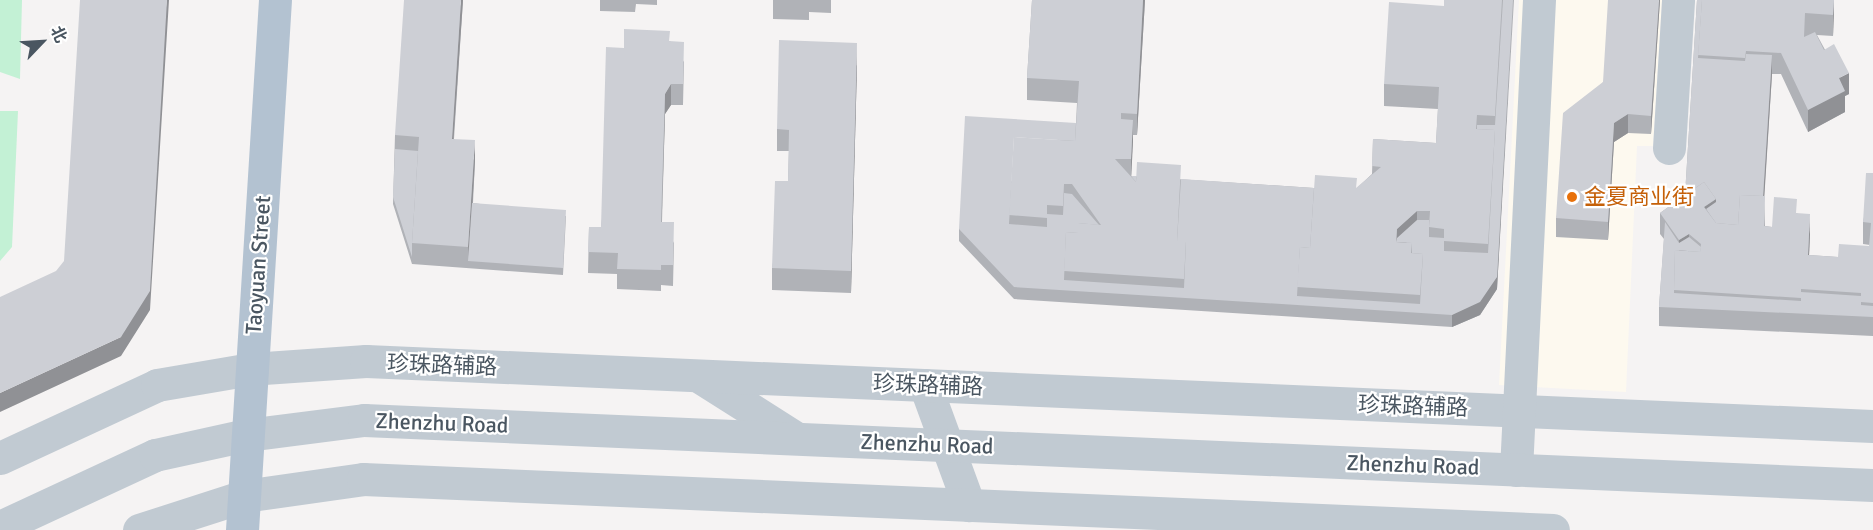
<!DOCTYPE html>
<html>
<head>
<meta charset="utf-8">
<style>
  body { margin:0 }
  #map { position:relative; width:1873px; height:530px; overflow:hidden; background:#f5f3f3; font-family:Signika,"Noto Sans SC",sans-serif }
  div>[style] { position:absolute }
  .commercial>* { inset:0; background:#fdf9ef }
  .green>* { inset:0; background:#c3f1d5 }
  .minor>* { height:33px; margin:-16.5px; padding:0 16.5px; transform-origin:16.5px; border-radius:16.5px; background:#c1cad2 }
  .major>* { height:33px; margin:-16.5px; padding:0 16.5px; transform-origin:16.5px; border-radius:16.5px; background:#b3c2d1 }
  .wall>* { inset:0; background:#b0b2b7 }
  .shaded-wall>* { inset:0; background:#909195 }
  .building>* { inset:0; background:#cdcfd5 }
  .dots>* { width:16px; height:16px; translate:-50% -50%; box-sizing:border-box; border:3px solid #fff; border-radius:50% }
  span { translate:-50% -50%; white-space:nowrap; text-align:center; line-height:1.15; -webkit-text-stroke:4.5px #fff; paint-order:stroke }
  .food-label { font-size:22px; color:#c56008 }
  .left { translate:0 -50%; text-align:left }
  .street-label { font-size:22px; color:#4a5661 }
  .north { position:absolute; left:12px; top:12px; width:60px; height:60px; -webkit-text-stroke:4px #fff; paint-order:stroke; rotate:65deg; font-size:16px; font-weight:700; line-height:24px; text-align:center; color:#4a5661 }
  .north::after { content:''; display:block; margin:auto; width:21px; height:27px; background:#4a5661; clip-path:polygon(50% 0,100% 100%,50% 72%,0 100%) }
</style>
</head>
<body>
<div id="map">
  <div class="commercial">
    <i style="clip-path:polygon(1519px 0,1662px 0,1653px 146px,1637px 146px,1626px 392px,1499px 385px)"></i>
  </div>
  <div class="green">
    <i style="clip-path:polygon(0 0,22px 0,20px 79px,0 72px)"></i>
    <i style="clip-path:polygon(0 111px,18px 111px,12px 247px,0 261px)"></i>
  </div>
  <div class="minor">
    <i style="left:1669px;top:148px;width:148px;rotate:-86.5deg"></i>
    <i style="left:700px;top:377px;width:114px;rotate:32.4deg"></i>
    <i style="left:925px;top:385px;width:128px;rotate:69.9deg"></i>
    <i style="left:0;top:458px;width:173px;rotate:-24.9deg"></i>
    <i style="left:157px;top:385px;width:95px;rotate:-9.7deg"></i>
    <i style="left:251px;top:369px;width:115px;rotate:-4deg"></i>
    <i style="left:366px;top:361px;width:1508px;rotate:2.47deg"></i>
    <i style="left:1516px;top:470px;width:471px;rotate:-87.2deg"></i>
    <i style="left:0;top:527px;width:171px;rotate:-24.9deg"></i>
    <i style="left:155px;top:455px;width:94px;rotate:-12.3deg"></i>
    <i style="left:247px;top:435px;width:118px;rotate:-7.3deg"></i>
    <i style="left:364px;top:420px;width:1510px;rotate:2.47deg"></i>
    <i style="left:139px;top:530px;width:110px;rotate:-17.9deg"></i>
    <i style="left:244px;top:496px;width:120px;rotate:-8.1deg"></i>
    <i style="left:363px;top:479px;width:1191px;rotate:2.45deg"></i>
  </div>
  <div class="major">
    <i style="left:242px;top:530px;width:531px;rotate:-86.44deg"></i>
  </div>
  <div class="wall">
    <i style="clip-path:polygon(463px 0,454px 139px,475px 161px,473px 203px,566px 216px,563px 275px,412px 264px,393px 204px,395px 135px)"></i>
    <i style="clip-path:polygon(600px 0,657px 0,657px 5px,636px 4px,635px 12px,600px 11px)"></i>
    <i style="clip-path:polygon(771px 0,831px 0,831px 13px,809px 12px,809px 20px,773px 19px,773px 0)"></i>
    <i style="clip-path:polygon(1032px 0,1145px 0,1137px 135px,1133px 135px,1131px 176px,1314px 188px,1357px 188px,1372px 174px,1373px 139px,1436px 143px,1438px 109px,1384px 106px,1384px 84px,1444px 6px,1444px 0,1514px 0,1497px 289px,1480px 315px,1452px 327px,1014px 299px,959px 241px,959px 229px,1076px 123px,1077px 103px,1027px 100px,1027px 78px)"></i>
    <i style="clip-path:polygon(1660px 0,1651px 134px,1628px 133px,1614px 142px,1608px 240px,1556px 237px,1556px 218px,1603px 82px)"></i>
    <i style="clip-path:polygon(1697px 0,1834px 0,1833px 36px,1817px 35px,1849px 94px,1845px 96px,1845px 112px,1808px 132px,1781px 74px,1772px 74px,1764px 196px,1765px 226px,1772px 227px,1797px 213px,1810px 235px,1809px 255px,1838px 257px,1869px 246px,1870px 245px,1863px 244px,1863px 222px,1873px 173px,1873px 336px,1659px 326px,1659px 307px,1664px 239px,1660px 234px,1660px 213px,1685px 195px)"></i>
    <i style="clip-path:polygon(670px 41px,684px 62px,683px 105px,671px 105px,665px 114px,662px 222px,674px 243px,673px 286px,661px 285px,661px 291px,617px 289px,617px 274px,588px 273px,589px 227px,601px 227px,624px 48px)"></i>
    <i style="clip-path:polygon(857px 65px,851px 293px,772px 290px,772px 268px,788px 181px,789px 151px,777px 151px,777px 129px)"></i>
  </div>
  <div class="shaded-wall">
    <i style="clip-path:polygon(167px 0,169px 0,150px 310px,121px 356px,0 412px,0 393px,121px 337px)"></i>
    <i style="clip-path:polygon(461px 0,463px 0,452px 160px,452px 139px)"></i>
    <i style="clip-path:polygon(1143px 0,1145px 0,1137px 135px,1137px 114px)"></i>
    <i style="clip-path:polygon(1513px 0,1497px 289px,1480px 315px,1452px 327px,1452px 315px,1497px 277px)"></i>
    <i style="clip-path:polygon(1659px 0,1660px 0,1651px 134px,1651px 116px)"></i>
    <i style="clip-path:polygon(1834px 0,1834px 11px,1833px 36px,1833px 15px)"></i>
    <i style="clip-path:polygon(857px 43px,857px 65px,851px 293px,851px 271px)"></i>
    <i style="clip-path:polygon(1772px 55px,1772px 74px,1763px 218px,1763px 199px)"></i>
    <i style="clip-path:polygon(1849px 73px,1849px 94px,1845px 96px,1845px 112px,1808px 132px,1808px 110px,1839px 78px)"></i>
    <i style="clip-path:polygon(671px 84px,671px 105px,665px 114px,661px 242px,665px 94px)"></i>
    <i style="clip-path:polygon(1628px 114px,1628px 133px,1614px 142px,1608px 240px,1608px 222px,1614px 123px)"></i>
    <i style="clip-path:polygon(1133px 120px,1133px 142px,1131px 181px,1131px 159px)"></i>
    <i style="clip-path:polygon(475px 140px,475px 161px,469px 261px,468px 247px)"></i>
    <i style="clip-path:polygon(1716px 199px,1716px 220px,1704px 207px)"></i>
    <i style="clip-path:polygon(1417px 211px,1417px 233px,1396px 252px,1397px 229px)"></i>
    <i style="clip-path:polygon(1810px 214px,1810px 235px,1808px 277px,1808px 255px)"></i>
    <i style="clip-path:polygon(1689px 234px,1689px 254px,1679px 253px,1679px 240px)"></i>
  </div>
  <div class="building">
    <i style="clip-path:polygon(80px 0,167px 0,150px 291px,121px 337px,0 393px,0 297px,56px 271px,64px 261px)"></i>
    <i style="clip-path:polygon(404px 0,461px 0,452px 139px,475px 140px,468px 247px,412px 243px,419px 137px,395px 135px)"></i>
    <i style="clip-path:polygon(1032px 0,1143px 0,1137px 114px,1121px 113px,1121px 119px,1133px 120px,1131px 159px,1115px 159px,1136px 182px,1137px 162px,1181px 165px,1177px 241px,1186px 241px,1184px 279px,1064px 271px,1066px 232px,1078px 233px,1078px 223px,1101px 225px,1072px 184px,1064px 184px,1063px 206px,1047px 205px,1047px 218px,1009px 215px,1014px 137px,1075px 141px,1079px 81px,1027px 78px)"></i>
    <i style="clip-path:polygon(1444px 0,1502px 0,1495px 116px,1477px 115px,1476px 129px,1495px 130px,1488px 244px,1444px 241px,1444px 229px,1429px 227px,1430px 211px,1417px 211px,1397px 229px,1396px 242px,1412px 243px,1411px 253px,1423px 254px,1420px 295px,1297px 287px,1300px 247px,1310px 248px,1315px 175px,1357px 178px,1356px 188px,1381px 167px,1372px 166px,1373px 139px,1436px 143px,1439px 87px,1384px 84px,1389px 2px,1444px 6px)"></i>
    <i style="clip-path:polygon(1503px 0,1513px 0,1497px 277px,1480px 302px,1452px 315px,1014px 287px,959px 229px,965px 116px,1076px 123px,1075px 141px,1014px 137px,1009px 224px,1047px 227px,1047px 214px,1063px 215px,1064px 193px,1072px 194px,1099px 225px,1078px 223px,1078px 233px,1066px 232px,1064px 280px,1184px 288px,1186px 241px,1177px 241px,1181px 179px,1314px 188px,1310px 248px,1300px 247px,1297px 296px,1420px 304px,1423px 254px,1412px 253px,1412px 243px,1396px 242px,1397px 238px,1417px 220px,1429px 220px,1429px 237px,1444px 238px,1444px 251px,1488px 253px,1495px 130px,1477px 129px,1477px 125px,1495px 125px)"></i>
    <i style="clip-path:polygon(1608px 0,1659px 0,1651px 116px,1628px 114px,1614px 123px,1608px 222px,1556px 218px,1563px 113px,1603px 82px)"></i>
    <i style="clip-path:polygon(1697px 0,1702px 0,1698px 58px,1745px 61px,1746px 54px,1772px 55px,1763px 196px,1740px 195px,1738px 225px,1716px 223px,1706px 209px,1716px 202px,1716px 199px,1704px 182px,1685px 195px)"></i>
    <i style="clip-path:polygon(1702px 0,1834px 0,1833px 15px,1805px 13px,1804px 37px,1815px 32px,1824px 50px,1834px 44px,1849px 73px,1839px 78px,1845px 91px,1808px 110px,1781px 53px,1746px 51px,1745px 58px,1698px 55px)"></i>
    <i style="clip-path:polygon(624px 29px,670px 31px,669px 41px,684px 42px,683px 84px,671px 84px,665px 94px,661px 222px,674px 222px,673px 265px,661px 265px,661px 270px,617px 269px,618px 253px,588px 252px,589px 227px,601px 227px,606px 47px,624px 48px)"></i>
    <i style="clip-path:polygon(779px 40px,857px 43px,851px 271px,772px 268px,775px 181px,788px 181px,789px 130px,777px 129px)"></i>
    <i style="clip-path:polygon(395px 149px,418px 151px,412px 243px,412px 257px,393px 197px)"></i>
    <i style="clip-path:polygon(1866px 173px,1873px 173px,1873px 303px,1861px 302px,1861px 293px,1801px 289px,1801px 298px,1674px 290px,1675px 250px,1700px 252px,1701px 244px,1689px 234px,1679px 240px,1660px 213px,1704px 182px,1716px 199px,1704px 207px,1716px 223px,1738px 225px,1740px 195px,1765px 196px,1764px 226px,1772px 227px,1774px 197px,1797px 199px,1796px 213px,1810px 214px,1808px 255px,1838px 257px,1839px 244px,1869px 246px,1871px 223px,1863px 222px)"></i>
    <i style="clip-path:polygon(1131px 176px,1136px 176px,1136px 182px)"></i>
    <i style="clip-path:polygon(472px 203px,566px 210px,563px 268px,468px 261px)"></i>
    <i style="clip-path:polygon(1665px 222px,1679px 243px,1689px 237px,1701px 247px,1700px 252px,1675px 250px,1674px 293px,1801px 301px,1801px 292px,1861px 296px,1861px 305px,1873px 306px,1873px 317px,1659px 307px)"></i>
  </div>
  <div class="dots">
    <i style="left:1572px;top:197px;background:#e8710a"></i>
  </div>
  <div class="food-label">
    <span class="left" style="left:1584px;top:197px">金夏商业街</span>
  </div>
  <div class="street-label">
    <span style="left:258px;top:265px;rotate:-86deg">Taoyuan Street</span>
    <span style="left:442px;top:365px;rotate:2deg">珍珠路辅路</span>
    <span style="left:928px;top:385px;rotate:2deg">珍珠路辅路</span>
    <span style="left:1413px;top:406px;rotate:2deg">珍珠路辅路</span>
    <span style="left:442px;top:423px;rotate:2deg">Zhenzhu Road</span>
    <span style="left:927px;top:444px;rotate:2deg">Zhenzhu Road</span>
    <span style="left:1413px;top:465px;rotate:2deg">Zhenzhu Road</span>
  </div>
  <div class="north">北</div>
</div>
</body>
</html>
